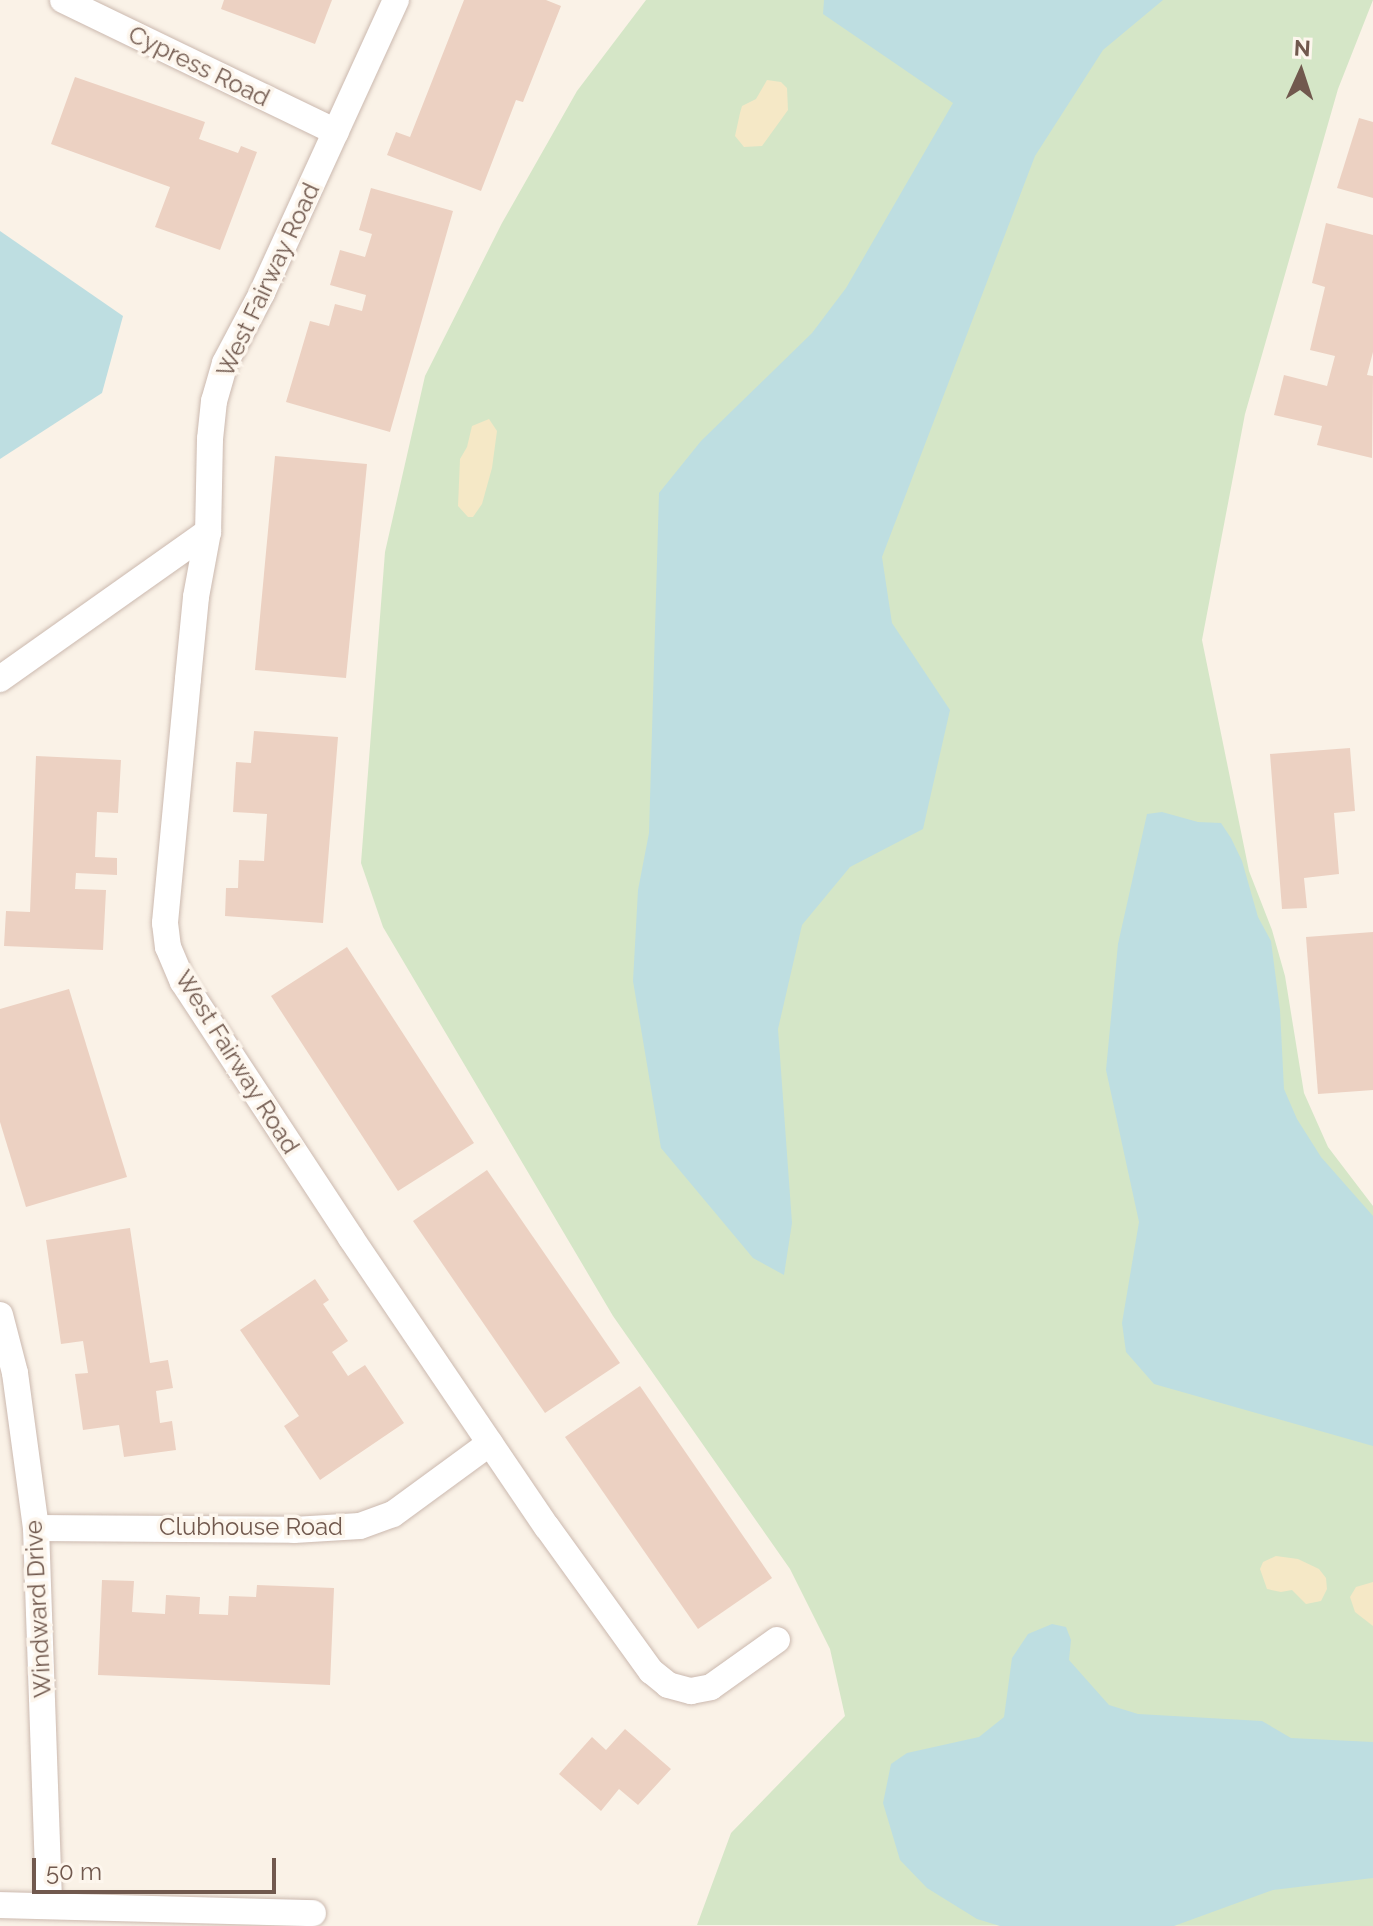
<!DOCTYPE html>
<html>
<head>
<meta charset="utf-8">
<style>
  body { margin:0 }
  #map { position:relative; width:1373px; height:1926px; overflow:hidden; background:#faf2e7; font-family:Raleway,sans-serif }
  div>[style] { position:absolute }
  .green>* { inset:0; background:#d5e6c7 }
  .sand>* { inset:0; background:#f5e8c6 }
  .water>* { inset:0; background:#bedee1 }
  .building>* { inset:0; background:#ecd1c2 }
  .roads { filter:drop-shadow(0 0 2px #cbb9af) drop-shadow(0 0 2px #cbb9af) }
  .minor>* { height:26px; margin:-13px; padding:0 13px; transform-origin:13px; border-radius:13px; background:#fff }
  span { translate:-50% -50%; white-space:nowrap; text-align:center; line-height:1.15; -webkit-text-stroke:7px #fdf6ed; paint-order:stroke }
  .street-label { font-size:24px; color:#71594e }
  .north { position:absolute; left:1261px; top:32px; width:80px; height:80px; -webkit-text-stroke:6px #fdf6ed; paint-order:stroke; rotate:3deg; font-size:22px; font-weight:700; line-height:32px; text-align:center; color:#71594e }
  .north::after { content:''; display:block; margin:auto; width:28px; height:36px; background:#71594e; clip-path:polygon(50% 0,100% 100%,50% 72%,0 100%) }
  .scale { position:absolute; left:32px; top:1858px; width:244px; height:36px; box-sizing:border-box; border:4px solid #71594e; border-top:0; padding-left:10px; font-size:24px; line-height:28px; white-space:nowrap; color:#71594e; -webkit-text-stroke:6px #fdf6ed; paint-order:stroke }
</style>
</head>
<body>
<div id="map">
  <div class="green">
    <i style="clip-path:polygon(646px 0,1373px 0,1338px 89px,1245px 414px,1202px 640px,1249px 871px,1272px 930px,1285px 976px,1304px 1093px,1328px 1147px,1373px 1206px,1373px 1926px,697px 1925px,731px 1833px,845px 1716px,830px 1649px,790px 1569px,613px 1316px,383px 927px,361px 863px,385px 552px,425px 376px,502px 223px,577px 91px)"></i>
  </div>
  <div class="sand">
    <i style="clip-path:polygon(767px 80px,781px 82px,787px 88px,788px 110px,762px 146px,744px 147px,735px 136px,740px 113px,742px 106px,756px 99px)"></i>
    <i style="clip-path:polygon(489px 419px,497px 431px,492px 468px,482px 504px,473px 517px,468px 517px,458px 506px,460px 459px,467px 447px,472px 426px)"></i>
    <i style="clip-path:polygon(1276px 1556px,1298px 1559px,1319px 1569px,1326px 1578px,1327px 1589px,1321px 1601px,1306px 1604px,1292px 1590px,1281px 1592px,1267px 1589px,1260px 1569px,1263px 1562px)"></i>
    <i style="clip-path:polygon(1373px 1582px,1373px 1626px,1355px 1612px,1350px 1597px,1356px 1587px)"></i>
  </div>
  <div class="water">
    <i style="clip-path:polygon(824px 0,1163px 0,1103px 50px,1035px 156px,882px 557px,892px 623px,950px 710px,923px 829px,850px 867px,802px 925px,778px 1029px,792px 1223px,784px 1275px,753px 1258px,661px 1148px,633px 981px,638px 890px,649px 833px,659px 493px,701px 441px,812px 333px,846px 288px,953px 103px,823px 14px)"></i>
    <i style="clip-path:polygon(0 231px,123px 316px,102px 393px,0 459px)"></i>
    <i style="clip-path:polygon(1162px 812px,1198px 822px,1221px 823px,1231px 838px,1242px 861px,1258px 917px,1271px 941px,1280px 1010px,1284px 1089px,1297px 1119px,1321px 1157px,1373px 1216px,1373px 1446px,1154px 1384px,1126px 1352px,1122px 1323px,1139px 1222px,1106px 1070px,1118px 944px,1147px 814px)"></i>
    <i style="clip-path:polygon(1052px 1624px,1066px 1627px,1071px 1640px,1069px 1660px,1109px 1705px,1138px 1714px,1262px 1721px,1291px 1738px,1373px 1742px,1373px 1878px,1273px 1890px,1174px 1926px,1000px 1926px,977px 1919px,927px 1888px,900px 1860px,883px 1803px,891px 1764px,907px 1753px,979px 1737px,1004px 1717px,1012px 1658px,1028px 1634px)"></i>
  </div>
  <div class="building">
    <i style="clip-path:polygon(224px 0,332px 0,315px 44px,221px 9px)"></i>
    <i style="clip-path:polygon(464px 0,546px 0,561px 6px,523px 102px,516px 100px,481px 191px,387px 155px,396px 132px,410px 137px)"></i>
    <i style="clip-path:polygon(75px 77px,205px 122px,199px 139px,238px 153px,241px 146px,257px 152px,220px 250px,155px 227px,170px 187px,51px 144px)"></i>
    <i style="clip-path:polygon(1359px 118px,1373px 122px,1373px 198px,1337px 188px)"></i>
    <i style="clip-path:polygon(371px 188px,453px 211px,390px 432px,286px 402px,310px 321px,329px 326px,335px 304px,362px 311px,366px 295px,330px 285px,340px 250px,365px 257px,372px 234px,359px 230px)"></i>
    <i style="clip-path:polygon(1326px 223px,1373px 235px,1373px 352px,1367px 375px,1373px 376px,1372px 458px,1317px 445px,1322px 426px,1274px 415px,1284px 375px,1327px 386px,1335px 356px,1310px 350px,1325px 287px,1312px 283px)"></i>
    <i style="clip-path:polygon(275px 456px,367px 464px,346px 678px,255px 670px)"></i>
    <i style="clip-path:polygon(254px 731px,338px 737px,323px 923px,225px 916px,226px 888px,238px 888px,239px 860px,264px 861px,267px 814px,233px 812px,236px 762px,251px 763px)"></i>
    <i style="clip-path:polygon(1350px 748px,1355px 811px,1334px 813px,1339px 874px,1304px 878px,1307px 908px,1282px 909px,1270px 754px)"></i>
    <i style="clip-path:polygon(36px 756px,121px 760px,118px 813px,97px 812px,95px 857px,117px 858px,117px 875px,76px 873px,75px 889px,106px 890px,103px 950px,4px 946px,6px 911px,30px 912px)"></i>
    <i style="clip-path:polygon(1373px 932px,1373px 1090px,1318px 1094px,1306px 937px)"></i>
    <i style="clip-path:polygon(347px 947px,474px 1143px,398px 1191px,271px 996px)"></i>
    <i style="clip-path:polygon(69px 989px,127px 1177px,26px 1207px,0 1122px,0 1009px)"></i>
    <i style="clip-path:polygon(487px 1170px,620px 1363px,545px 1413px,413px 1221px)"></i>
    <i style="clip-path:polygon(130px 1228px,150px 1363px,168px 1360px,173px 1388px,156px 1391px,160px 1423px,172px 1421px,176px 1450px,124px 1457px,119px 1425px,83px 1430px,75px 1374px,88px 1373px,83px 1341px,61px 1344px,46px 1240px)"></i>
    <i style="clip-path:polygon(315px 1279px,329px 1300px,323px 1304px,348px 1341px,332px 1352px,348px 1376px,365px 1365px,404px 1423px,320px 1480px,284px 1426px,299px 1416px,240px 1330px)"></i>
    <i style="clip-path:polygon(640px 1386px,772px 1578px,698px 1629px,565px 1437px)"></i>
    <i style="clip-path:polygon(102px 1580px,134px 1581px,132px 1612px,165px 1614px,166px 1595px,200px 1597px,199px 1614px,228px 1615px,229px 1596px,256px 1597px,257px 1585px,334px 1588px,330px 1685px,98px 1675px)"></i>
    <i style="clip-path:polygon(625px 1729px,671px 1769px,638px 1805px,619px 1789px,601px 1811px,559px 1774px,592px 1737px,606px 1750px)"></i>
  </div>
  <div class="roads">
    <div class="minor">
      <i style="left:63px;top:0;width:303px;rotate:25.8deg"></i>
      <i style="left:396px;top:0;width:322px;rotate:114.6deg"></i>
      <i style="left:262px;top:293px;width:79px;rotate:117.9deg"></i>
      <i style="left:225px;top:363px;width:40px;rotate:106deg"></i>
      <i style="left:214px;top:401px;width:38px;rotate:96deg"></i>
      <i style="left:210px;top:439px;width:93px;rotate:91.2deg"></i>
      <i style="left:208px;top:532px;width:66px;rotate:100.5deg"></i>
      <i style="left:196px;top:597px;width:82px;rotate:95.6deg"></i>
      <i style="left:188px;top:679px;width:245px;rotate:95.4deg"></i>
      <i style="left:165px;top:923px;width:24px;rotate:83deg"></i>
      <i style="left:168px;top:947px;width:38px;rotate:67deg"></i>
      <i style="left:183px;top:982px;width:306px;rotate:56.7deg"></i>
      <i style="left:351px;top:1238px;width:349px;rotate:55.9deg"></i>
      <i style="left:547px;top:1527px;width:178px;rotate:54.2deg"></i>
      <i style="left:651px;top:1671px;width:22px;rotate:39deg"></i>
      <i style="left:668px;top:1685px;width:24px;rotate:15deg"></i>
      <i style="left:691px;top:1691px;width:20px;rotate:-11deg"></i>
      <i style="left:711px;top:1687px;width:81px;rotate:-35.5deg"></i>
      <i style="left:0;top:679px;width:255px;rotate:-35.3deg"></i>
      <i style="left:0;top:1315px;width:60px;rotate:75.5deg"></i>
      <i style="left:15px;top:1373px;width:156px;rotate:82.3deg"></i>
      <i style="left:36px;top:1528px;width:378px;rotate:88deg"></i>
      <i style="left:36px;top:1528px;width:258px;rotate:0.4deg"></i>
      <i style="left:294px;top:1530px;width:66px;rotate:-3.5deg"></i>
      <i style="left:360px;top:1526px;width:35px;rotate:-20deg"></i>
      <i style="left:393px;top:1514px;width:120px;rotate:-36.2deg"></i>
      <i style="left:0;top:1905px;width:313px;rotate:1.5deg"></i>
    </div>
  </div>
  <div class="street-label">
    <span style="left:199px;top:66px;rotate:26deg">Cypress Road</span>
    <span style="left:268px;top:280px;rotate:-65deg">West Fairway Road</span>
    <span style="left:237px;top:1062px;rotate:58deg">West Fairway Road</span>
    <span style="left:251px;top:1527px">Clubhouse Road</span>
    <span style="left:38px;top:1609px;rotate:-93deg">Windward Drive</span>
  </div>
  <div class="north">N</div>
  <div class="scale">50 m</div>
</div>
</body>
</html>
